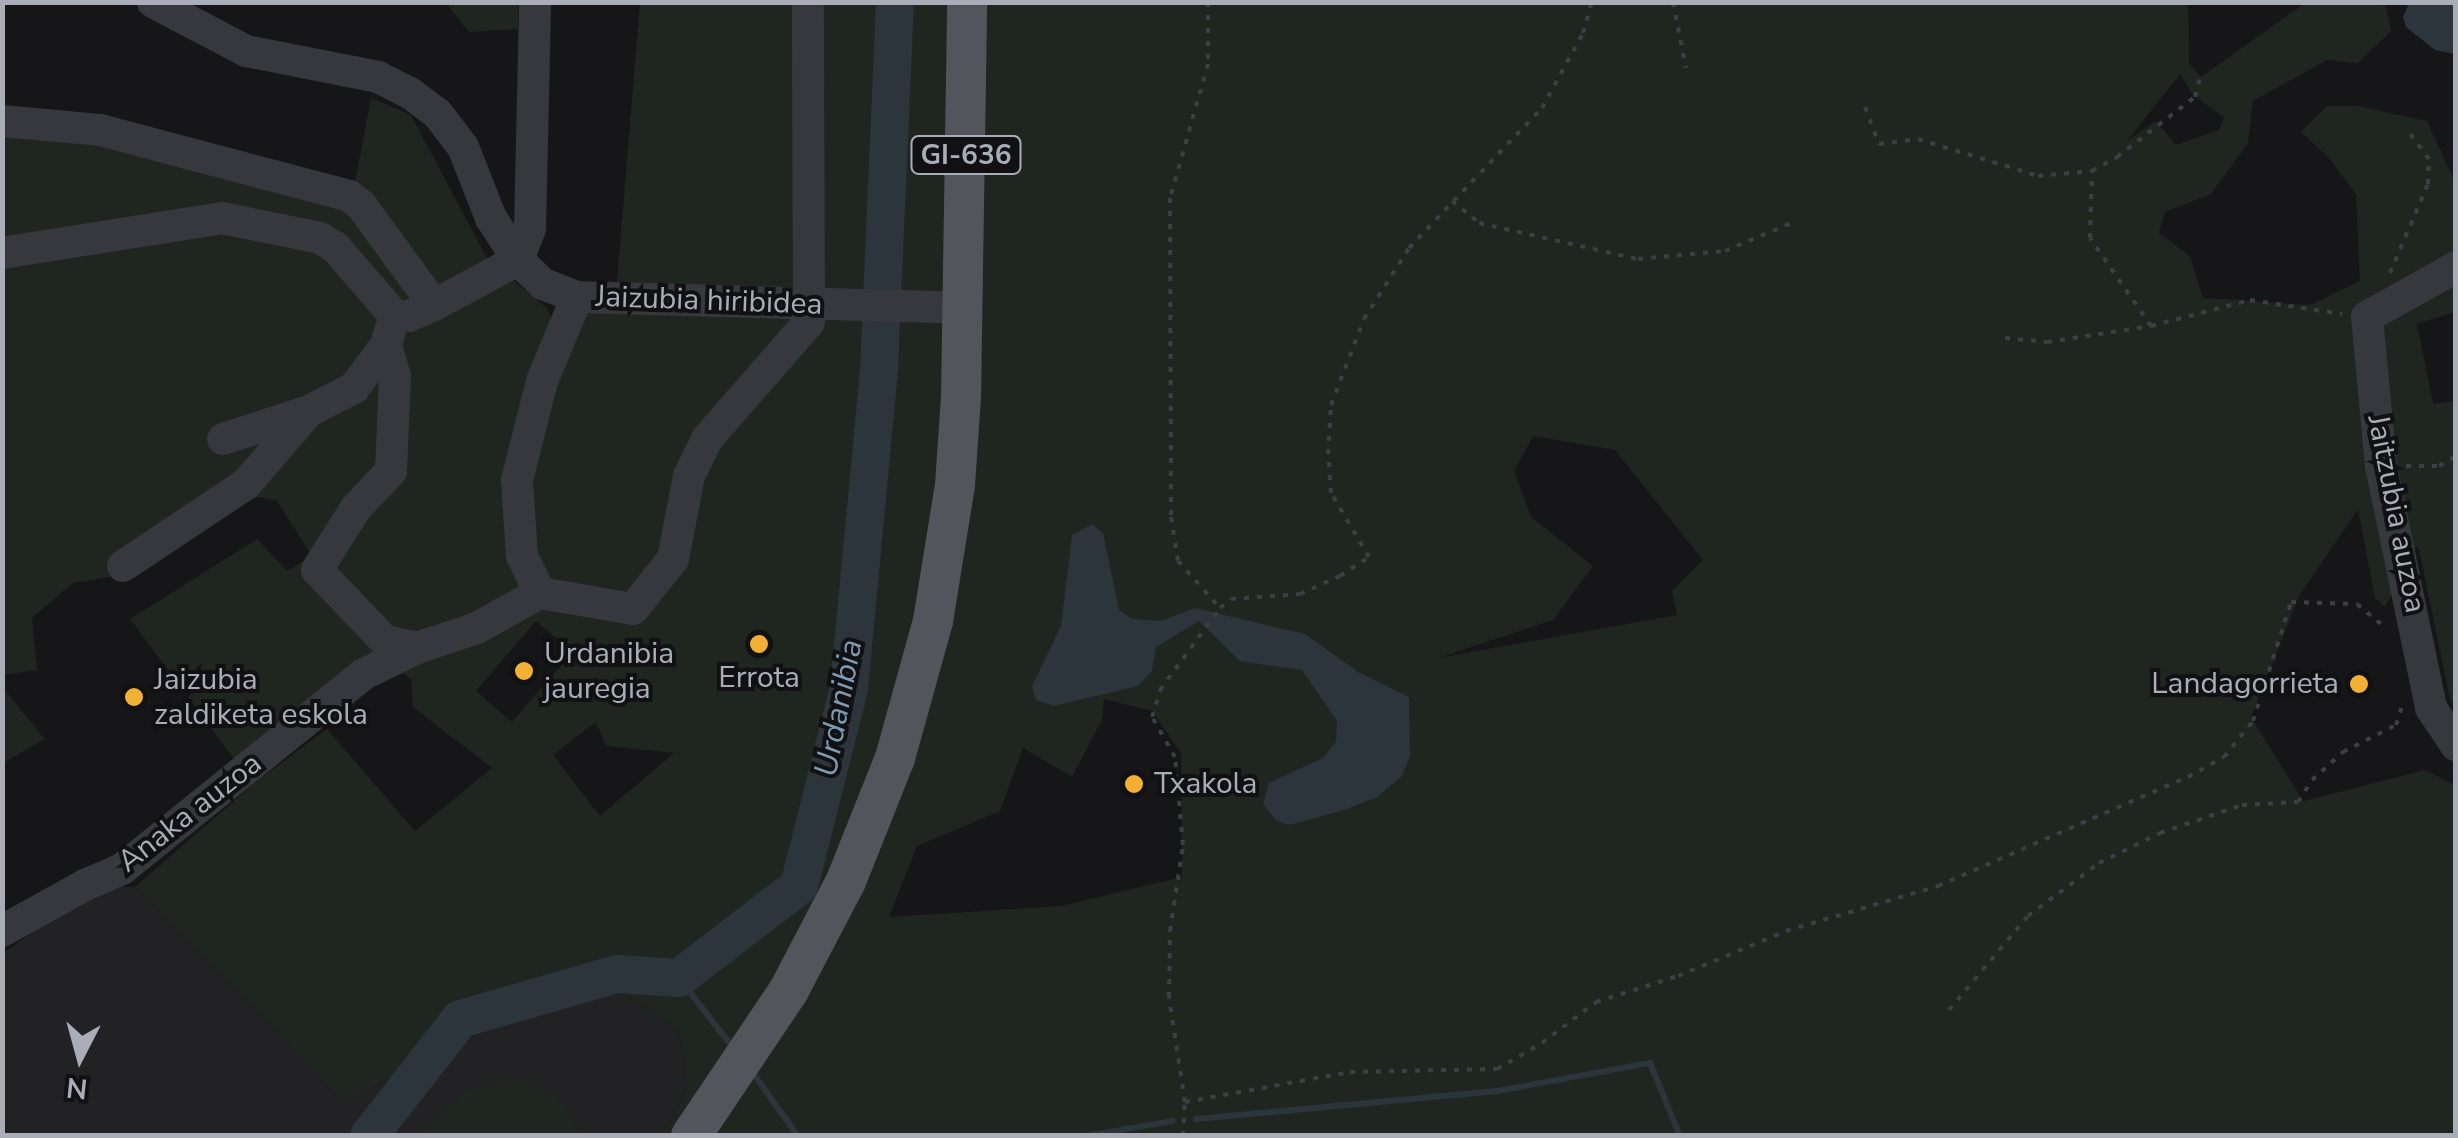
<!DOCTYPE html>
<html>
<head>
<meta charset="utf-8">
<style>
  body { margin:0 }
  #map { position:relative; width:2458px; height:1138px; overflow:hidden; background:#161618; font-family:"Nunito Sans",sans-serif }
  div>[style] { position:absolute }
  .built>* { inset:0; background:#222225 }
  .green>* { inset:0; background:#1e261f }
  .water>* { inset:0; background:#2c353c }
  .stream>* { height:6px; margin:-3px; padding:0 3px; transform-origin:3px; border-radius:3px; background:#2c353c }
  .river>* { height:38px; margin:-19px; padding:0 19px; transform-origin:19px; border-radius:19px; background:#2c353c }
  .path>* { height:4px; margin-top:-2px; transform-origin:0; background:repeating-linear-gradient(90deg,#3d3f44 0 5px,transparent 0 13px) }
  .minor>* { height:32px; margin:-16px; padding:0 16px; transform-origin:16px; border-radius:16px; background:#37383d }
  .major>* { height:40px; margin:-20px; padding:0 20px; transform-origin:20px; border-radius:20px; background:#53555c }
  .dots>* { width:28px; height:28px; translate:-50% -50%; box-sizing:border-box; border:5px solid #111113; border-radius:50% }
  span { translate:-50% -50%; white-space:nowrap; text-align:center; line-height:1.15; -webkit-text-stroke:8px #111113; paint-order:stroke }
  .shield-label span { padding:2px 8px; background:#111113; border:2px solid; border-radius:8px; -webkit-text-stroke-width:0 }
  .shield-label { font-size:28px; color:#a8adb8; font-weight:700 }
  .street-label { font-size:30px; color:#a8adb8 }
  .poi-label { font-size:30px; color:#a8adb8 }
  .left { translate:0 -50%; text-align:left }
  .right { translate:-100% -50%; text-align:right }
  .water-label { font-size:32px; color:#7f9bb3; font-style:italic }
  .frame { position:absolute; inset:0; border:5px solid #a8adb8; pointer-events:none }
  .north { position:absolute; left:30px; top:1008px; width:100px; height:100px; -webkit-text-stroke:8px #111113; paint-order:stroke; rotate:186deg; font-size:28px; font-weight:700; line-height:40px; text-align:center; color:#a8adb8 }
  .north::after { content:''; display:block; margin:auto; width:35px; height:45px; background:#a8adb8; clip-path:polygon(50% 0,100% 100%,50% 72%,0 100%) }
</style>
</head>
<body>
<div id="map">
  <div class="built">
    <i style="clip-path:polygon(116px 887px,135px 887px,344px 1103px,458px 1043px,557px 1000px,618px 989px,679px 1031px,687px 1085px,672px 1122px,656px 1135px,3px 1135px,2px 954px,52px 918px)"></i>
  </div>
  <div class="green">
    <i style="clip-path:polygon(evenodd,2188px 2px,2189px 63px,2201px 77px,2305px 3px,2378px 3px,2386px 6px,2391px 31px,2358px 63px,2327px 60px,2253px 101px,2248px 143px,2211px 194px,2165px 212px,2159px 233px,2190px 256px,2203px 298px,2310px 305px,2360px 281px,2356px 194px,2328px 157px,2301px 132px,2327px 106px,2358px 106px,2427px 121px,2455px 182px,2455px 312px,2417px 324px,2433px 404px,2455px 401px,2455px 707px,2450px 699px,2418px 545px,2385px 607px,2375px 598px,2358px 509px,2299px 596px,2251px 717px,2303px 801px,2425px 770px,2455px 785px,2455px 1135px,656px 1135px,672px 1122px,687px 1086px,679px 1031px,618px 989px,557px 1000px,458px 1043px,344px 1103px,135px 887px,258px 780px,327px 729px,415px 831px,492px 768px,413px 707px,411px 679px,377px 655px,237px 763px,130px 619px,257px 539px,287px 571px,312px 556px,277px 501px,260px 497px,248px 498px,124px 575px,73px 583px,32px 618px,37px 670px,3px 675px,2px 132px,69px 139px,350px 209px,371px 98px,411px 115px,488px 260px,547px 308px,561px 340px,617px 281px,640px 3px,2188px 2px,2180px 74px,2193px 95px,2224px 117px,2219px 130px,2176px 145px,2156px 121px,2127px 141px,2180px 74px,2188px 2px,1533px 436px,1615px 450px,1703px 560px,1672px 591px,1677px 615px,1438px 658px,1553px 620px,1593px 566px,1531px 517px,1514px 471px,1533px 436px,2188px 2px,536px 621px,573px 652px,512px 722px,476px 691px,536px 621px,2188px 2px,1104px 699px,1152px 711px,1181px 753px,1182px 877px,1061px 906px,889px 917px,917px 846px,1000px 811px,1023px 748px,1072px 777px,1102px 720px,1104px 699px,2188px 2px,596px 722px,606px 746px,674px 753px,600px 816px,553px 755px,596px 722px)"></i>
    <i style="clip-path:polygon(446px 3px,518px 3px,518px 29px,469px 32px)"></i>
    <i style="clip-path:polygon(2px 687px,45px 739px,3px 763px,2px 763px)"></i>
    <i style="clip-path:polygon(507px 1077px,539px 1083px,566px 1105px,580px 1135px,419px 1135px,467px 1090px)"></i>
  </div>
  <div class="water">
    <i style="clip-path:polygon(2409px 3px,2455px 3px,2455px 54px,2435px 50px,2406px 27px,2403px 17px)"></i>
    <i style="clip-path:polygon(1092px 524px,1103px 533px,1119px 610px,1132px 619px,1161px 621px,1195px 608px,1305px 634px,1358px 672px,1409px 697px,1410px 756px,1402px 776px,1377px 797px,1344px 810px,1289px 825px,1276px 820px,1263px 804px,1269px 783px,1323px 758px,1336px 742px,1337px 721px,1302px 670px,1240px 661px,1199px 621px,1156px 647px,1152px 671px,1138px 686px,1054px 706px,1036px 700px,1032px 686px,1061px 626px,1072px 535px)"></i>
  </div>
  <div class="stream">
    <i style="left:679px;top:978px;width:83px;rotate:52.3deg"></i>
    <i style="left:755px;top:1076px;width:74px;rotate:54.4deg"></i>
    <i style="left:1196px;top:1119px;width:302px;rotate:-5.3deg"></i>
    <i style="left:1497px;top:1091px;width:156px;rotate:-10.4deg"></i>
    <i style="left:1650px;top:1063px;width:79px;rotate:67.7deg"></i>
    <i style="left:1086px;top:1136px;width:88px;rotate:-9.8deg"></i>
  </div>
  <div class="river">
    <i style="left:369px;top:1136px;width:148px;rotate:-52.1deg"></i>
    <i style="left:460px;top:1019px;width:163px;rotate:-16deg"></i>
    <i style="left:617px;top:974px;width:62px;rotate:3.7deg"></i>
    <i style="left:679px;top:978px;width:151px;rotate:-37.5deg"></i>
    <i style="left:799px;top:886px;width:204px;rotate:-75.8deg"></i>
    <i style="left:849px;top:688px;width:321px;rotate:-84.6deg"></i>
    <i style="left:879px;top:368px;width:366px;rotate:-87.5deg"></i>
  </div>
  <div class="path">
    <i style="left:1208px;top:2px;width:62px;rotate:90deg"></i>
    <i style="left:1208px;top:64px;width:139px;rotate:105.8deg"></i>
    <i style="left:1170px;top:198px;width:319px;rotate:89.8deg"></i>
    <i style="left:1171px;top:517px;width:45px;rotate:81deg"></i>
    <i style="left:1178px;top:561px;width:63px;rotate:48.2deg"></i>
    <i style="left:1673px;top:2px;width:67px;rotate:78.9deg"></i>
    <i style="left:1865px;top:107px;width:40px;rotate:69deg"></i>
    <i style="left:1879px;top:144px;width:39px;rotate:-7deg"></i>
    <i style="left:1918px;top:139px;width:126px;rotate:17.1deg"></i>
    <i style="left:2038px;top:176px;width:54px;rotate:-5.3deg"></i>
    <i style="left:2092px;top:171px;width:29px;rotate:-29deg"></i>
    <i style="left:2117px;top:157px;width:98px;rotate:-37.6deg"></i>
    <i style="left:2195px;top:97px;width:21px;rotate:-76deg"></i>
    <i style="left:1452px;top:201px;width:35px;rotate:39deg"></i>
    <i style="left:1479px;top:223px;width:163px;rotate:12.8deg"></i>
    <i style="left:1638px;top:259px;width:87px;rotate:-5.3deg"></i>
    <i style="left:1725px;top:251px;width:75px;rotate:-22.8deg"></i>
    <i style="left:2390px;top:273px;width:97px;rotate:-66.9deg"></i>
    <i style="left:2428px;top:184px;width:25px;rotate:-88deg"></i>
    <i style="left:2429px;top:159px;width:31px;rotate:-127deg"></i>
    <i style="left:2151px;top:326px;width:102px;rotate:-14.7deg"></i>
    <i style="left:2250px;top:300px;width:93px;rotate:8.7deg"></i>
    <i style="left:2005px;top:338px;width:42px;rotate:5.4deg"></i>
    <i style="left:2047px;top:342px;width:105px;rotate:-8.7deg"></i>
    <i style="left:2151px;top:326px;width:107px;rotate:-124.7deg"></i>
    <i style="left:2090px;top:238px;width:67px;rotate:-88.3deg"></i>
    <i style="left:2406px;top:466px;width:33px"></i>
    <i style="left:2439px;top:466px;width:20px;rotate:-30deg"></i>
    <i style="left:1949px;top:1010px;width:123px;rotate:-50deg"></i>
    <i style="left:2028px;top:916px;width:89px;rotate:-36.7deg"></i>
    <i style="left:2099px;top:863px;width:68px;rotate:-26.2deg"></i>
    <i style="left:2160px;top:833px;width:87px;rotate:-18.9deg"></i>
    <i style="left:2242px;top:805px;width:56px;rotate:-3.1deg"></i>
    <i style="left:2298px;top:802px;width:26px;rotate:-58deg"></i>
    <i style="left:2312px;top:780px;width:42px;rotate:-42.1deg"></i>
    <i style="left:2343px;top:752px;width:59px;rotate:-27deg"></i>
    <i style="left:2396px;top:725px;width:20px;rotate:-72deg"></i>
    <i style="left:1185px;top:1102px;width:168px;rotate:-10.3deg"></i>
    <i style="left:1350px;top:1072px;width:147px;rotate:-1.2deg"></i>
    <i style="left:1497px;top:1069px;width:52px;rotate:-30deg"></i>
    <i style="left:1542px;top:1043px;width:68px;rotate:-37.2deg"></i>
    <i style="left:1596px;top:1002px;width:86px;rotate:-17.6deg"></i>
    <i style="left:1678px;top:976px;width:117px;rotate:-22.6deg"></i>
    <i style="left:1786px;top:931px;width:159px;rotate:-16.5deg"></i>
    <i style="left:1938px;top:886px;width:273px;rotate:-23.6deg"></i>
    <i style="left:2188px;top:777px;width:41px;rotate:-29.1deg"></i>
    <i style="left:2224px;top:757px;width:46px;rotate:-51.1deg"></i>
    <i style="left:2253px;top:721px;width:125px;rotate:-72.3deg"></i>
    <i style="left:2291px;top:602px;width:66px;rotate:1.7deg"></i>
    <i style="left:2357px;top:604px;width:38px;rotate:40deg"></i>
    <i style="left:1183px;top:1136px;width:34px;rotate:-87deg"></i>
    <i style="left:1185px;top:1102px;width:106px;rotate:-98.7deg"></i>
    <i style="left:1169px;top:997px;width:66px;rotate:-89.1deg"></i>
    <i style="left:1170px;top:931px;width:87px;rotate:-81.4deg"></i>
    <i style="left:1183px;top:845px;width:88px;rotate:-95.2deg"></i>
    <i style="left:1175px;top:757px;width:46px;rotate:-119.9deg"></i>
    <i style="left:1152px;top:717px;width:28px;rotate:-73deg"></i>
    <i style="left:1160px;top:690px;width:102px;rotate:-53.8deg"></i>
    <i style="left:1220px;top:608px;width:14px;rotate:-39deg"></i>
    <i style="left:1231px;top:599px;width:69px;rotate:-4.1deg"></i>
    <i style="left:1300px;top:594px;width:44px;rotate:-24.2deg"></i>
    <i style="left:1340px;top:576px;width:35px;rotate:-33deg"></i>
    <i style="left:1369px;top:557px;width:74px;rotate:-120.7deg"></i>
    <i style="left:1331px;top:493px;width:39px;rotate:-94deg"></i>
    <i style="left:1328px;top:454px;width:49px;rotate:-86.5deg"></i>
    <i style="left:1331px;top:405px;width:92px;rotate:-69deg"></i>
    <i style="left:1364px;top:319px;width:84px;rotate:-57.6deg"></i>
    <i style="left:1409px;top:248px;width:193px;rotate:-46.5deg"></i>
    <i style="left:1542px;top:108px;width:85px;rotate:-61.3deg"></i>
    <i style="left:1583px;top:33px;width:32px;rotate:-74deg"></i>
  </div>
  <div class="minor">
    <i style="left:153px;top:2px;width:105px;rotate:27.8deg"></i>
    <i style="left:246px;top:51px;width:135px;rotate:11.1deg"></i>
    <i style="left:378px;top:77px;width:36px;rotate:27deg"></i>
    <i style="left:410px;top:93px;width:34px;rotate:37deg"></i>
    <i style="left:437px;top:113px;width:43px;rotate:52.6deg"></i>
    <i style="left:463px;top:147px;width:76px;rotate:68.5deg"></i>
    <i style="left:491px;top:218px;width:50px;rotate:57.3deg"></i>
    <i style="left:518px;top:260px;width:35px;rotate:44deg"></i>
    <i style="left:543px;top:284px;width:36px;rotate:21deg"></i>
    <i style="left:577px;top:297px;width:388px;rotate:1.6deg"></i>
    <i style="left:2px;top:121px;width:98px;rotate:5.2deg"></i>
    <i style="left:100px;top:130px;width:258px;rotate:14.8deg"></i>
    <i style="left:349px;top:196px;width:15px;rotate:37deg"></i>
    <i style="left:361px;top:205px;width:124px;rotate:53.9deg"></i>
    <i style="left:2px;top:253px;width:223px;rotate:-9deg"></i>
    <i style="left:222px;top:218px;width:100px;rotate:11.5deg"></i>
    <i style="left:320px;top:238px;width:17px;rotate:31deg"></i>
    <i style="left:335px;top:247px;width:91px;rotate:49deg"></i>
    <i style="left:395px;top:316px;width:14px"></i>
    <i style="left:409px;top:316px;width:27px;rotate:-24deg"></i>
    <i style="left:434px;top:305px;width:95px;rotate:-28.2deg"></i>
    <i style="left:518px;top:260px;width:33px;rotate:-69deg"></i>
    <i style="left:530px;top:229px;width:227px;rotate:-88.7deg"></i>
    <i style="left:2456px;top:267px;width:102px;rotate:150.7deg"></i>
    <i style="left:2367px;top:317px;width:150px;rotate:84.6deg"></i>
    <i style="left:2381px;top:466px;width:247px;rotate:78.3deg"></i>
    <i style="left:2431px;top:708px;width:45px;rotate:56deg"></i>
    <i style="left:386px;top:345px;width:32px;rotate:74deg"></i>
    <i style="left:395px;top:376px;width:95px;rotate:92.4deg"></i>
    <i style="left:391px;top:471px;width:51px;rotate:133.4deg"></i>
    <i style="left:356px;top:508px;width:73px;rotate:122.2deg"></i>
    <i style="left:317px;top:570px;width:98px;rotate:46.2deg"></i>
    <i style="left:385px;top:641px;width:33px;rotate:12deg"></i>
    <i style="left:223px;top:439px;width:90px;rotate:-18deg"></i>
    <i style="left:309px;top:411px;width:51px;rotate:-27.1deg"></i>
    <i style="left:354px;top:388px;width:54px;rotate:-53.3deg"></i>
    <i style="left:386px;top:345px;width:16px;rotate:-75deg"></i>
    <i style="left:123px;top:566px;width:148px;rotate:-33.7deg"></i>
    <i style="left:246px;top:484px;width:96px;rotate:-49.2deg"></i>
    <i style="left:540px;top:593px;width:94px;rotate:9.8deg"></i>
    <i style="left:633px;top:609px;width:64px;rotate:-51.3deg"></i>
    <i style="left:673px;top:559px;width:85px;rotate:-79.1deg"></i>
    <i style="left:689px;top:476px;width:41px;rotate:-64.1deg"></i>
    <i style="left:707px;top:439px;width:155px;rotate:-48.9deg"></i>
    <i style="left:809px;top:322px;width:320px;rotate:-90.2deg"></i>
    <i style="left:2px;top:931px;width:95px;rotate:-29deg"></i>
    <i style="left:85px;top:885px;width:40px;rotate:-23.4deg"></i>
    <i style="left:122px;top:869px;width:309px;rotate:-38.9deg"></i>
    <i style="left:362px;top:675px;width:61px;rotate:-26.1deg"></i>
    <i style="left:417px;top:648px;width:63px;rotate:-18.4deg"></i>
    <i style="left:477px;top:628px;width:72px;rotate:-29.1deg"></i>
    <i style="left:540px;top:593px;width:41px;rotate:-115.9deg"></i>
    <i style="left:522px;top:556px;width:76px;rotate:-93.8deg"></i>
    <i style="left:517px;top:480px;width:102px;rotate:-75.8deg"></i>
    <i style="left:542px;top:381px;width:91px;rotate:-67.4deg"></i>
  </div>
  <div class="major">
    <i style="left:691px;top:1136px;width:176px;rotate:-56.1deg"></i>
    <i style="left:789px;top:990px;width:123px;rotate:-62.4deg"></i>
    <i style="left:846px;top:881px;width:132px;rotate:-68.3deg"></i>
    <i style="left:895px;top:758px;width:142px;rotate:-74.5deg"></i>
    <i style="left:933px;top:621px;width:138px;rotate:-80.8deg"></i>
    <i style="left:955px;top:485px;width:88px;rotate:-86.1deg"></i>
    <i style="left:961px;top:397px;width:395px;rotate:-89.1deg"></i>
  </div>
  <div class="dots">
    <i style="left:759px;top:644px;background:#f2b134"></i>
    <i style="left:524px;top:671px;background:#f2b134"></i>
    <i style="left:2359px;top:684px;background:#f2b134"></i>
    <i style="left:134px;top:697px;background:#f2b134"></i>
    <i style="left:1134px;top:784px;background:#f2b134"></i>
  </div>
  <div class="shield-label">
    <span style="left:966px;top:155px">GI-636</span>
  </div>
  <div class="street-label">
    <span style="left:709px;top:301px;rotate:2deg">Jaizubia hiribidea</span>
    <span style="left:2396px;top:514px;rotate:79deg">Jaitzubia auzoa</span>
    <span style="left:190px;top:813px;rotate:-38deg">Anaka auzoa</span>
  </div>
  <div class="poi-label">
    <span class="left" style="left:544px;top:671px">Urdanibia<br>jauregia</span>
    <span style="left:759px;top:678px">Errota</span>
    <span class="left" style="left:154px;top:697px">Jaizubia<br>zaldiketa eskola</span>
    <span class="right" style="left:2339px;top:684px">Landagorrieta</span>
    <span class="left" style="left:1154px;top:784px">Txakola</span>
  </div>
  <div class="water-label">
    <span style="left:839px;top:708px;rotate:-79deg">Urdanibia</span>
  </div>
  <div class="frame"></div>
  <div class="north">N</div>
</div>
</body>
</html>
